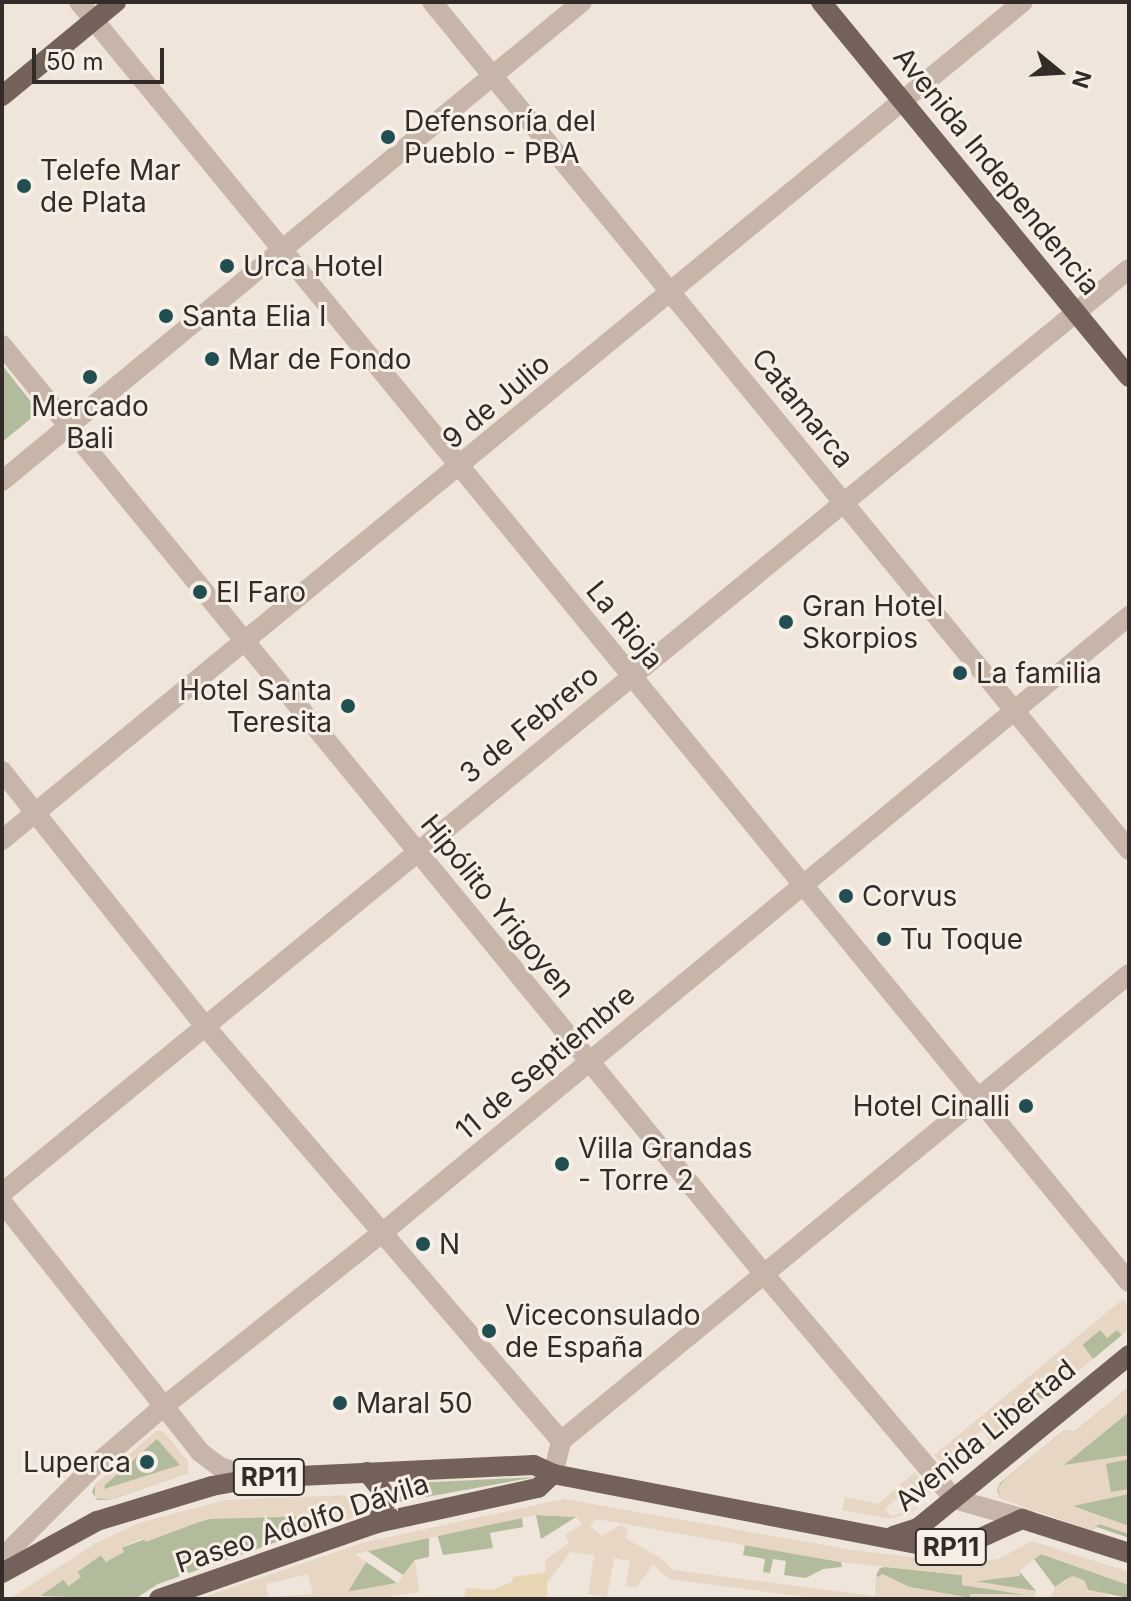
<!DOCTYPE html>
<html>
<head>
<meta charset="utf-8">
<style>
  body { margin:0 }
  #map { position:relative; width:1131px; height:1601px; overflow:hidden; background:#efe5db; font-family:Inter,sans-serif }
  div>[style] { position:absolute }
  .green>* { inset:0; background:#b2bc9c }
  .sand>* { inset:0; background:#e8d5b4 }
  .plaza>* { inset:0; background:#e6d6c3 }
  .minor>* { height:20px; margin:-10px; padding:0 10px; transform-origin:10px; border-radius:10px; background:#c6b5a8 }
  .primary>* { height:20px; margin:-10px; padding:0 10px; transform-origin:10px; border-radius:10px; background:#74625a }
  .dots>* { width:22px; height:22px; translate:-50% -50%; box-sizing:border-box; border:4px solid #f7efe6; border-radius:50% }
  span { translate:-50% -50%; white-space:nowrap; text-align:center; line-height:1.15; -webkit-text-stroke:6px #f7efe6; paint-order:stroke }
  .shield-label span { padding:2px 6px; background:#f7efe6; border:2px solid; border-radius:6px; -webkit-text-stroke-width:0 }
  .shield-label { font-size:26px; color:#332b27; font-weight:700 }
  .poi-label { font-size:28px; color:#332b27 }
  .left { translate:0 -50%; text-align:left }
  .right { translate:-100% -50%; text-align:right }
  .street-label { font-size:28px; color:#332b27 }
  .frame { position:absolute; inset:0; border:4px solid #332b27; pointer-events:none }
  .north { position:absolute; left:1019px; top:32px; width:80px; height:80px; -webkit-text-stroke:6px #f7efe6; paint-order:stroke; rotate:108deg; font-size:22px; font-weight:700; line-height:32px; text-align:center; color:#332b27 }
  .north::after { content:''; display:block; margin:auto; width:28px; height:36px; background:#332b27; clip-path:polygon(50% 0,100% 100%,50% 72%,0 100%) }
  .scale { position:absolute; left:32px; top:48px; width:132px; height:36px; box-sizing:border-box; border:4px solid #332b27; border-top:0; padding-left:10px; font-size:24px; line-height:28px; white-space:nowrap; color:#332b27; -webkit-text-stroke:6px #f7efe6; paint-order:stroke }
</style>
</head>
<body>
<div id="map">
  <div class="green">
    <i style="clip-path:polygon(2px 365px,39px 412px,2px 442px)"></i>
    <i style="clip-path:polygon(1117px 1329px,1122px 1335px,1093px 1359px,1082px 1345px,1100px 1330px)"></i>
    <i style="clip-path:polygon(1046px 1377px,1054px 1387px,1049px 1395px,1044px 1399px,1036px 1397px,1019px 1411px,1018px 1421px,1008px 1408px)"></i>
    <i style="clip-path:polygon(1129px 1387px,1129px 1538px,1097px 1527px,1092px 1530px,1000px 1498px,997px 1490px,1000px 1483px,1064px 1430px,1074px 1432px)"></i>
    <i style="clip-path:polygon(157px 1431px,163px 1432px,188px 1462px,188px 1473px,110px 1500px,97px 1500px,92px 1492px,95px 1485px)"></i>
    <i style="clip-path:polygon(536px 1477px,399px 1502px,394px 1484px)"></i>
    <i style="clip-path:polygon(536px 1515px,558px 1516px,576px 1517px,541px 1539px)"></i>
    <i style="clip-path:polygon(327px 1516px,319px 1527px,158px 1584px,135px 1599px,40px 1596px,64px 1579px,68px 1586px,77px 1572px,101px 1555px,106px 1562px,121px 1548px,178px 1527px,218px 1517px)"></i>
    <i style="clip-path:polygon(522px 1518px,523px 1527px,490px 1533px,493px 1548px,443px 1555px,437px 1534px)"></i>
    <i style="clip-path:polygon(429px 1536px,429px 1557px,415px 1560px,403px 1575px,366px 1550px)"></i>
    <i style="clip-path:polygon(745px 1545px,841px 1562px,842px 1567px,823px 1569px,806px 1578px,784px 1575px,786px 1561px,773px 1559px,770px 1573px,763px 1572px,765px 1559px,743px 1555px)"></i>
    <i style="clip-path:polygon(1041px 1554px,1129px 1585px,1129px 1598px,1088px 1590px,1086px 1584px,1068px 1578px,1055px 1587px,1034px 1559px)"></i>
    <i style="clip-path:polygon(366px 1562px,397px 1583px,347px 1592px)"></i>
    <i style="clip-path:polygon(885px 1567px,962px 1575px,962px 1585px,1035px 1595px,970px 1594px,970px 1598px,909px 1587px,882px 1574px,879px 1578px,876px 1575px,880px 1568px)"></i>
    <i style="clip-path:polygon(1019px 1571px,1036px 1591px,973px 1582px,1020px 1575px)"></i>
  </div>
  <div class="sand">
    <i style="clip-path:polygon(547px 1572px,547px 1599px,464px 1599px,466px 1588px,493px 1590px,512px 1582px,513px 1577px)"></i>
  </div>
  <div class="plaza">
    <i style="clip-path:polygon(evenodd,1123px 1299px,1129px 1307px,1126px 1331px,1122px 1335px,1117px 1330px,1107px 1338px,1100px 1330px,1082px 1344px,1093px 1359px,1078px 1371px,1067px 1358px,1060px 1363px,1070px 1377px,1049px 1395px,1047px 1393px,1054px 1386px,1045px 1377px,1008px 1408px,1018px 1421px,963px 1466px,952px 1468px,940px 1461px,934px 1455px,1123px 1299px,982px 1430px,990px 1441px,966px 1461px,958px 1450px,982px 1430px)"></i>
    <i style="clip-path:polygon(1129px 1387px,1129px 1412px,1064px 1465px,1129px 1455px,1129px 1459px,1106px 1464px,1111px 1492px,1129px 1489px,1129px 1494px,1073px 1506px,1129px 1526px,1129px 1534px,1099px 1524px,1092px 1530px,1000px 1498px,998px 1488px,1005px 1479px,1064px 1430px,1074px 1432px)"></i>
    <i style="clip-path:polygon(evenodd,157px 1431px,163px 1432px,188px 1462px,188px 1473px,110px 1500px,95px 1498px,95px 1485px,157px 1431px,157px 1439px,180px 1465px,104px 1489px,105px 1485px,157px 1439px)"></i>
    <i style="clip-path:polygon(evenodd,915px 1472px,929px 1493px,912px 1512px,890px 1519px,842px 1510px,845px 1497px,878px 1504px,915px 1472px,912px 1485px,924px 1499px,911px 1510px,891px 1516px,885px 1509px,912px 1485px)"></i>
    <i style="clip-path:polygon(352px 1495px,354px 1513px,359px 1516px,319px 1527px,326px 1516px,207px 1519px,146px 1542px,143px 1538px,122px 1547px,124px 1552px,106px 1562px,101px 1555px,77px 1571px,81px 1577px,69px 1586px,63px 1580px,40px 1596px,42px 1599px,9px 1599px,96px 1543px,139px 1523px,225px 1500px)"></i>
    <i style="clip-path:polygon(evenodd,564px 1499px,852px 1550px,965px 1563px,998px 1559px,1032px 1541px,1129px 1572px,1129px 1585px,1041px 1554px,1019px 1571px,1020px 1576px,974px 1581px,1036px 1591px,1034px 1599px,822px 1599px,669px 1579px,653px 1565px,636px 1587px,626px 1586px,630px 1561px,614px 1558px,607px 1597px,588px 1594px,594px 1555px,570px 1552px,547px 1583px,545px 1560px,569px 1543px,565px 1535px,582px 1524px,576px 1517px,536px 1515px,355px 1554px,366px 1562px,348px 1592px,398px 1583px,415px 1560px,419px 1592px,375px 1599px,198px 1599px,365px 1542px,564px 1499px,596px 1519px,841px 1562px,962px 1575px,962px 1585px,1026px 1595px,970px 1594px,970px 1598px,909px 1587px,882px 1574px,879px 1577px,876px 1575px,875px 1596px,673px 1570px,659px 1557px,625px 1538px,629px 1530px,621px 1525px,602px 1536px,590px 1526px,596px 1519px,564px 1499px,308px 1574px,313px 1594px,268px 1597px,266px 1584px,308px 1574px)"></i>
    <i style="clip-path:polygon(1072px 1576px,1084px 1580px,1088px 1590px,1108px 1594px,1106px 1599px,1051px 1598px,1055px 1587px)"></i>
  </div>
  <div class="minor">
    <i style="left:79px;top:2px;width:1656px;rotate:50.64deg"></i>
    <i style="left:432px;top:2px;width:1098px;rotate:50.58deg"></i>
    <i style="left:2px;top:345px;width:1202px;rotate:50.64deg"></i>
    <i style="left:764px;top:1274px;width:294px;rotate:49.8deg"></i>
    <i style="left:954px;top:1499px;width:77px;rotate:15.8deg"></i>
    <i style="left:2px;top:481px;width:752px;rotate:-39.55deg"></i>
    <i style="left:2px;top:771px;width:325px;rotate:51.5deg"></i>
    <i style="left:204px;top:1025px;width:548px;rotate:49.36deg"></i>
    <i style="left:2px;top:840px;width:1321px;rotate:-39.38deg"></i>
    <i style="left:2px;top:1193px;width:1457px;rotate:-39.35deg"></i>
    <i style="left:2px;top:1202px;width:319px;rotate:51.6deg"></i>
    <i style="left:200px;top:1452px;width:25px;rotate:37deg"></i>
    <i style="left:220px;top:1467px;width:39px;rotate:17deg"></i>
    <i style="left:553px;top:1474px;width:34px;rotate:-76deg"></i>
    <i style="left:561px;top:1441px;width:735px;rotate:-39.43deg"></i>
    <i style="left:2px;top:1558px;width:129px;rotate:-45deg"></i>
    <i style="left:93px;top:1467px;width:92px;rotate:-40.6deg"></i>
    <i style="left:163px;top:1407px;width:280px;rotate:-38.5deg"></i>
    <i style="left:382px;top:1233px;width:969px;rotate:-39.56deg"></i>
  </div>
  <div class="primary">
    <i style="left:821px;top:2px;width:485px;rotate:50.6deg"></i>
    <i style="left:2px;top:96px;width:148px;rotate:-39.5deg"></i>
    <i style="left:367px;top:1472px;width:27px;rotate:51deg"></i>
    <i style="left:384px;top:1493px;width:8px;rotate:76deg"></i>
    <i style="left:386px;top:1501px;width:24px;rotate:112deg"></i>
    <i style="left:893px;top:1536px;width:26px;rotate:-18deg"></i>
    <i style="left:918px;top:1528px;width:273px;rotate:-39.3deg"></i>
    <i style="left:2px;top:1573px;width:108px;rotate:-28.7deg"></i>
    <i style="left:97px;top:1521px;width:120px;rotate:-16.9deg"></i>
    <i style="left:212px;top:1486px;width:46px;rotate:-10.1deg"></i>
    <i style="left:257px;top:1478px;width:277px;rotate:-2.7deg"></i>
    <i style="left:534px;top:1465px;width:21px;rotate:25deg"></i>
    <i style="left:553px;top:1474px;width:374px;rotate:10.9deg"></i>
    <i style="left:920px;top:1545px;width:45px"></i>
    <i style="left:965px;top:1545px;width:63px;rotate:-24.5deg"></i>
    <i style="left:1022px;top:1519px;width:112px;rotate:17.6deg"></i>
    <i style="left:159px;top:1599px;width:231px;rotate:-19.2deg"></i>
    <i style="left:377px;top:1523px;width:165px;rotate:-12.3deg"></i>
    <i style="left:538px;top:1488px;width:21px;rotate:-43deg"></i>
  </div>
  <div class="dots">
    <i style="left:388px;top:137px;background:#214e51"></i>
    <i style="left:24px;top:186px;background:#214e51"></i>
    <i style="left:227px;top:266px;background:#214e51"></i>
    <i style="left:166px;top:316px;background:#214e51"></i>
    <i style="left:212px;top:359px;background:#214e51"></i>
    <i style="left:90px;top:377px;background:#214e51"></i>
    <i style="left:200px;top:592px;background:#214e51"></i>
    <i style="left:786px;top:622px;background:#214e51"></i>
    <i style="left:960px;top:673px;background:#214e51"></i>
    <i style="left:348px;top:706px;background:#214e51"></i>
    <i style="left:846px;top:896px;background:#214e51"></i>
    <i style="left:884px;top:939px;background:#214e51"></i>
    <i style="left:1026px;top:1106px;background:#214e51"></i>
    <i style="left:562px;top:1164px;background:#214e51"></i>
    <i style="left:423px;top:1244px;background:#214e51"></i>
    <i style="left:489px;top:1331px;background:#214e51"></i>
    <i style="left:340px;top:1403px;background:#214e51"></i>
    <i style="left:147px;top:1462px;background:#214e51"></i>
  </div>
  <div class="shield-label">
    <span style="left:269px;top:1477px">RP11</span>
    <span style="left:951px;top:1547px">RP11</span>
  </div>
  <div class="poi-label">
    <span class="left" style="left:404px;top:137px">Defensoría del<br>Pueblo - PBA</span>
    <span class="left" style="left:40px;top:186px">Telefe Mar<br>de Plata</span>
    <span class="left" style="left:243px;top:266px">Urca Hotel</span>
    <span class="left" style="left:182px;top:316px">Santa Elia I</span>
    <span class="left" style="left:228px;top:359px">Mar de Fondo</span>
    <span style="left:90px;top:422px">Mercado<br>Bali</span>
    <span class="left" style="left:216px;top:592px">El Faro</span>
    <span class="left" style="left:802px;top:622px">Gran Hotel<br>Skorpios</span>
    <span class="left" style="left:976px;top:673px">La familia</span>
    <span class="right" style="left:332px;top:706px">Hotel Santa<br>Teresita</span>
    <span class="left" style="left:862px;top:896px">Corvus</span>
    <span class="left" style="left:900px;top:939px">Tu Toque</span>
    <span class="right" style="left:1010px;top:1106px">Hotel Cinalli</span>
    <span class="left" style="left:578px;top:1164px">Villa Grandas<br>- Torre 2</span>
    <span class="left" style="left:439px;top:1244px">N</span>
    <span class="left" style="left:505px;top:1331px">Viceconsulado<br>de España</span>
    <span class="left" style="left:356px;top:1403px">Maral 50</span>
    <span class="right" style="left:131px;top:1462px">Luperca</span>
  </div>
  <div class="street-label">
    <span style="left:997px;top:171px;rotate:51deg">Avenida Independencia</span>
    <span style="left:496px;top:401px;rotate:-40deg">9 de Julio</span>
    <span style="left:803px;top:408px;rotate:51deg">Catamarca</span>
    <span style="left:625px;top:625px;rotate:51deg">La Rioja</span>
    <span style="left:529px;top:724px;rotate:-39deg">3 de Febrero</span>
    <span style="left:498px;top:906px;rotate:51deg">Hipólito Yrigoyen</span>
    <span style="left:545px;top:1062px;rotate:-40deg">11 de Septiembre</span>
    <span style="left:985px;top:1435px;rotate:-39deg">Avenida Libertad</span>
    <span style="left:302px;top:1523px;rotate:-18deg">Paseo Adolfo Dávila</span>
  </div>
  <div class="frame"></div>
  <div class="north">N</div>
  <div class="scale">50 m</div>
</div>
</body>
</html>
